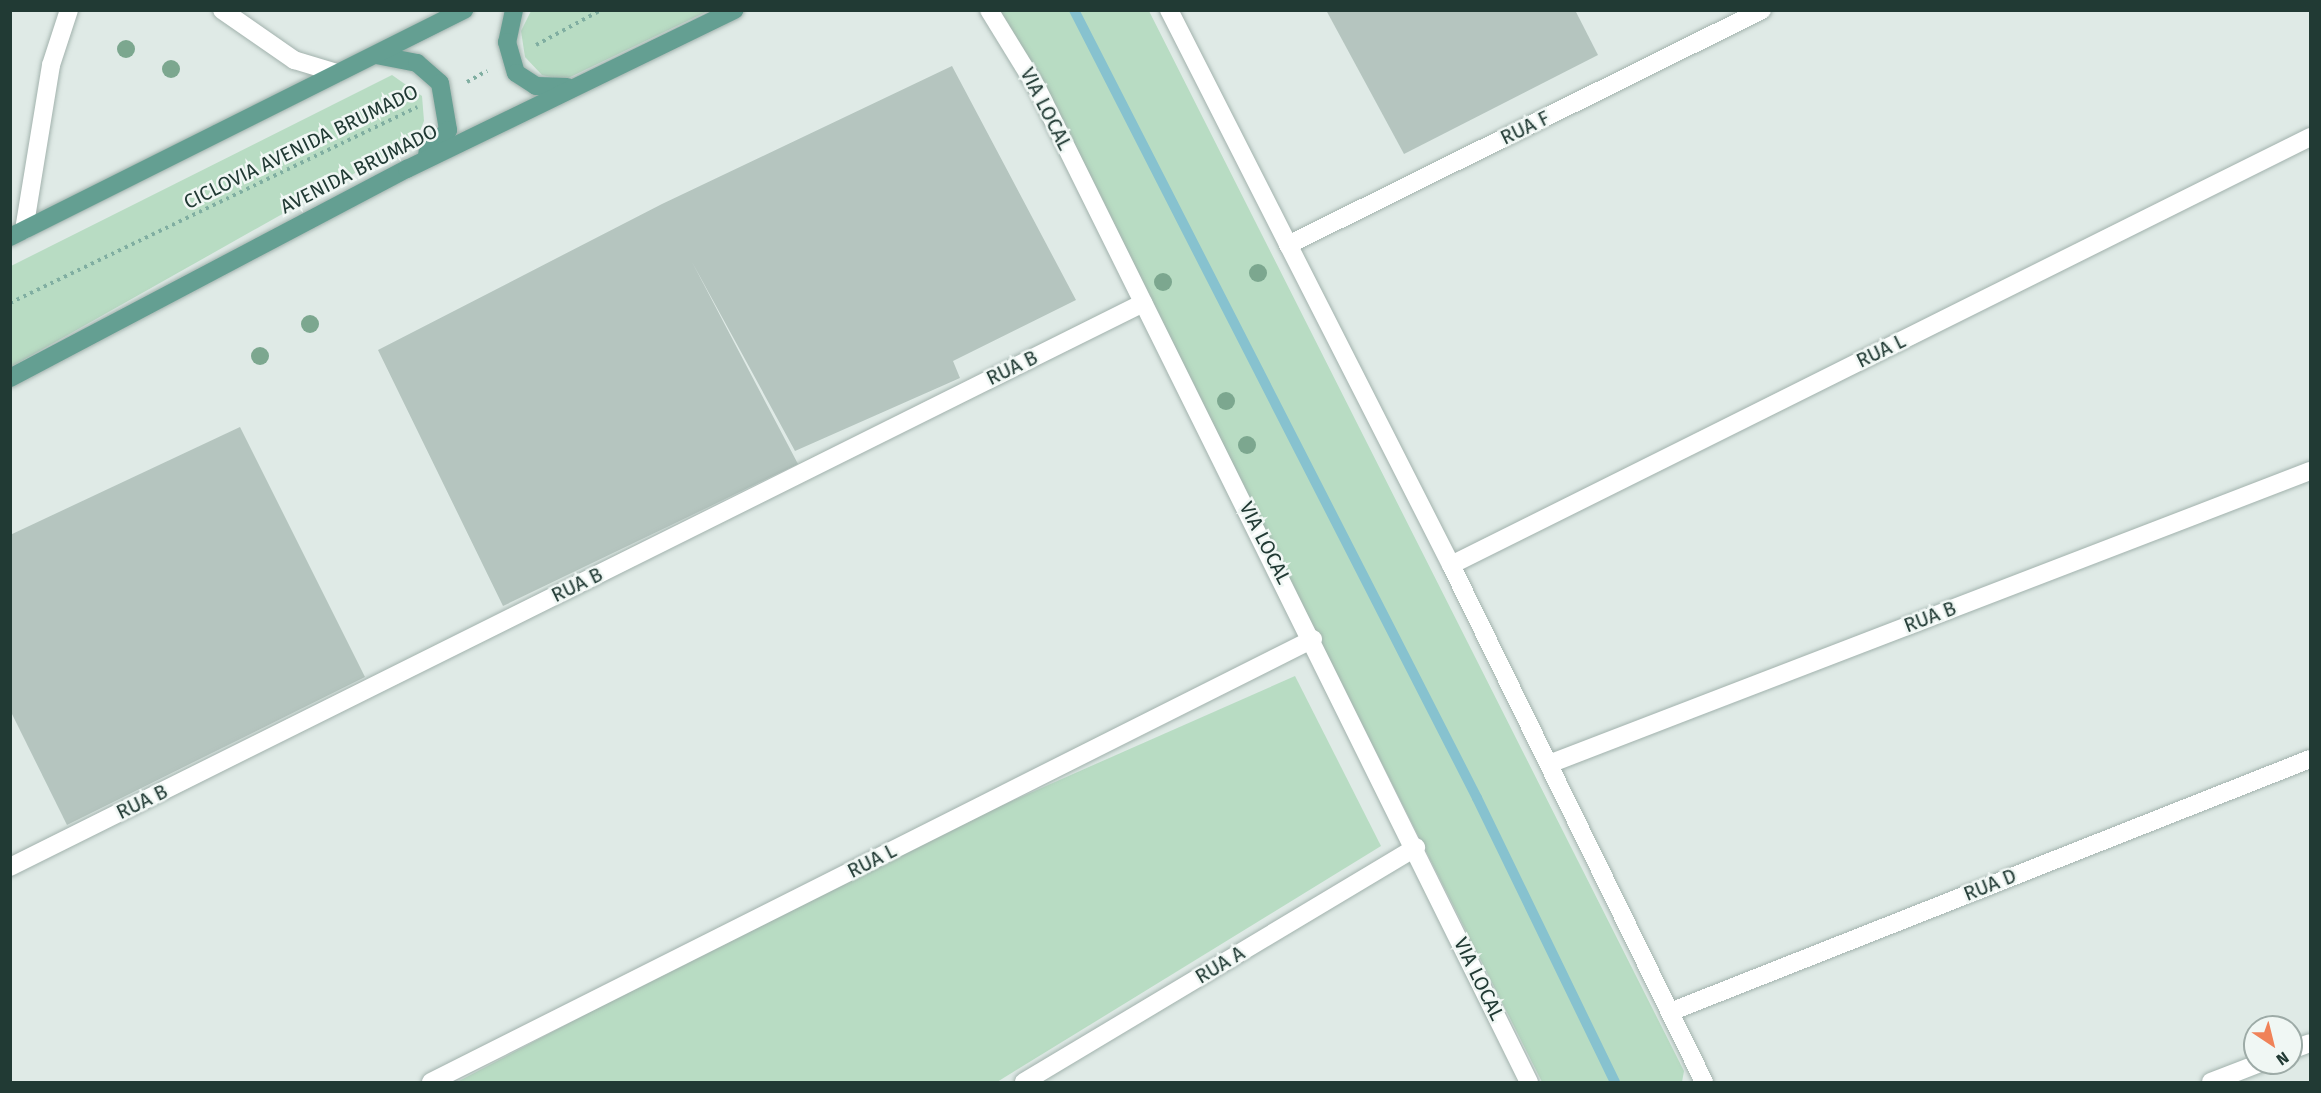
<!DOCTYPE html>
<html>
<head>
<meta charset="utf-8">
<style>
  body { margin:0 }
  #map { position:relative; width:2321px; height:1093px; overflow:hidden; background:#dfeae6; font-family:"Fira Sans",sans-serif }
  div>[style] { position:absolute }
  .green>* { inset:0; background:#b8dcc3 }
  .stream>* { height:10px; margin:-5px; padding:0 5px; transform-origin:5px; border-radius:5px; background:#87c2cf }
  .building>* { inset:0; background:#b5c5bf }
  .path>* { height:4px; margin-top:-2px; transform-origin:0; background:repeating-linear-gradient(90deg,#80aea1 0 3px,transparent 0 7.5px) }
  .roads { filter:drop-shadow(0 0 2px #a2b2ad) drop-shadow(0 0 2px #a2b2ad) }
  .minor>* { height:18px; margin:-9px; padding:0 9px; transform-origin:9px; border-radius:9px; background:#fff }
  .major>* { height:18px; margin:-9px; padding:0 9px; transform-origin:9px; border-radius:9px; background:#649f92 }
  .trees>* { width:18px; height:18px; margin:-9px; border-radius:50%; background:#7ca78f }
  span { translate:-50% -50%; white-space:nowrap; text-align:center; line-height:1.15; -webkit-text-stroke:5px #f0f7f4; paint-order:stroke }
  .street-label { font-size:20px; color:#213a34 }
  .frame { position:absolute; inset:0; border:12px solid #213a34; pointer-events:none }
  .north { position:absolute; left:2243px; top:1015px; width:60px; height:60px; box-sizing:border-box; background:#f0f7f4; border:2px solid #9daba7; border-radius:50%; rotate:145deg; font-size:16px; font-weight:700; line-height:24px; text-align:center; color:#213a34 }
  .north::after { content:''; display:block; margin:auto; width:21px; height:27px; background:#f08258; clip-path:polygon(50% 0,100% 100%,50% 72%,0 100%) }
</style>
</head>
<body>
<div id="map">
  <div class="green">
    <i style="clip-path:polygon(531px 11px,708px 11px,564px 80px,542px 75px,525px 57px,521px 31px)"></i>
    <i style="clip-path:polygon(994px 11px,1149px 11px,1684px 1071px,1682px 1082px,1542px 1082px,1143px 288px)"></i>
    <i style="clip-path:polygon(392px 75px,422px 96px,424px 121px,417px 138px,11px 367px,11px 266px)"></i>
    <i style="clip-path:polygon(1295px 676px,1381px 846px,997px 1082px,457px 1082px,885px 857px)"></i>
  </div>
  <div class="stream">
    <i style="left:1074px;top:10px;width:885px;rotate:62.91deg"></i>
    <i style="left:1477px;top:798px;width:316px;rotate:64.1deg"></i>
  </div>
  <div class="building">
    <i style="clip-path:polygon(1326px 10px,1575px 10px,1598px 55px,1404px 154px)"></i>
    <i style="clip-path:polygon(952px 66px,1076px 300px,953px 361px,960px 378px,795px 451px,692px 262px,798px 464px,503px 606px,378px 350px,662px 204px)"></i>
    <i style="clip-path:polygon(240px 427px,365px 677px,67px 825px,10px 710px,10px 535px)"></i>
  </div>
  <div class="path">
    <i style="left:536px;top:45px;width:74px;rotate:-28.3deg"></i>
    <i style="left:467px;top:82px;width:23px;rotate:-29deg"></i>
    <i style="left:10px;top:303px;width:452px;rotate:-25.7deg"></i>
  </div>
  <div class="roads">
    <div class="minor">
      <i style="left:222px;top:10px;width:88px;rotate:34.8deg"></i>
      <i style="left:294px;top:60px;width:45px;rotate:16.8deg"></i>
      <i style="left:989px;top:10px;width:92px;rotate:58.4deg"></i>
      <i style="left:1037px;top:88px;width:1109px;rotate:63.67deg"></i>
      <i style="left:1169px;top:10px;width:623px;rotate:63.06deg"></i>
      <i style="left:1451px;top:565px;width:576px;rotate:63.92deg"></i>
      <i style="left:24px;top:230px;width:167px;rotate:-80.7deg"></i>
      <i style="left:51px;top:65px;width:58px;rotate:-71.9deg"></i>
      <i style="left:1288px;top:245px;width:529px;rotate:-26.37deg"></i>
      <i style="left:1451px;top:565px;width:960px;rotate:-26.48deg"></i>
      <i style="left:1549px;top:764px;width:815px;rotate:-21.06deg"></i>
      <i style="left:10px;top:867px;width:1266px;rotate:-26.46deg"></i>
      <i style="left:1670px;top:1012px;width:688px;rotate:-21.57deg"></i>
      <i style="left:2291px;top:1050px;width:20px;rotate:-20deg"></i>
      <i style="left:431px;top:1082px;width:987px;rotate:-26.67deg"></i>
      <i style="left:1024px;top:1082px;width:457px;rotate:-30.9deg"></i>
      <i style="left:2211px;top:1082px;width:53px;rotate:-21.2deg"></i>
    </div>
    <div class="major">
      <i style="left:514px;top:10px;width:33px;rotate:102deg"></i>
      <i style="left:507px;top:42px;width:32px;rotate:74deg"></i>
      <i style="left:516px;top:73px;width:24px;rotate:33deg"></i>
      <i style="left:536px;top:86px;width:31px;rotate:2deg"></i>
      <i style="left:376px;top:55px;width:42px;rotate:11deg"></i>
      <i style="left:417px;top:63px;width:30px;rotate:41deg"></i>
      <i style="left:440px;top:83px;width:48px;rotate:80.3deg"></i>
      <i style="left:448px;top:130px;width:31px;rotate:132deg"></i>
      <i style="left:10px;top:237px;width:508px;rotate:-26.57deg"></i>
      <i style="left:10px;top:378px;width:449px;rotate:-27.8deg"></i>
      <i style="left:407px;top:169px;width:364px;rotate:-25.9deg"></i>
    </div>
  </div>
  <div class="trees">
    <i style="left:126px;top:49px"></i>
    <i style="left:171px;top:69px"></i>
    <i style="left:1258px;top:273px"></i>
    <i style="left:1163px;top:282px"></i>
    <i style="left:310px;top:324px"></i>
    <i style="left:260px;top:356px"></i>
    <i style="left:1226px;top:401px"></i>
    <i style="left:1247px;top:445px"></i>
  </div>
  <div class="street-label">
    <span style="left:1046px;top:109px;rotate:63deg">VIA LOCAL</span>
    <span style="left:1525px;top:128px;rotate:-26deg">RUA F</span>
    <span style="left:301px;top:147px;rotate:-26deg">CICLOVIA AVENIDA BRUMADO</span>
    <span style="left:359px;top:169px;rotate:-27deg">AVENIDA BRUMADO</span>
    <span style="left:1881px;top:351px;rotate:-26deg">RUA L</span>
    <span style="left:1012px;top:368px;rotate:-26deg">RUA B</span>
    <span style="left:1265px;top:543px;rotate:63deg">VIA LOCAL</span>
    <span style="left:577px;top:585px;rotate:-26deg">RUA B</span>
    <span style="left:1930px;top:617px;rotate:-21deg">RUA B</span>
    <span style="left:142px;top:802px;rotate:-26deg">RUA B</span>
    <span style="left:872px;top:861px;rotate:-27deg">RUA L</span>
    <span style="left:1990px;top:885px;rotate:-22deg">RUA D</span>
    <span style="left:1220px;top:965px;rotate:-31deg">RUA A</span>
    <span style="left:1479px;top:979px;rotate:64deg">VIA LOCAL</span>
  </div>
  <div class="frame"></div>
  <div class="north">N</div>
</div>
</body>
</html>
